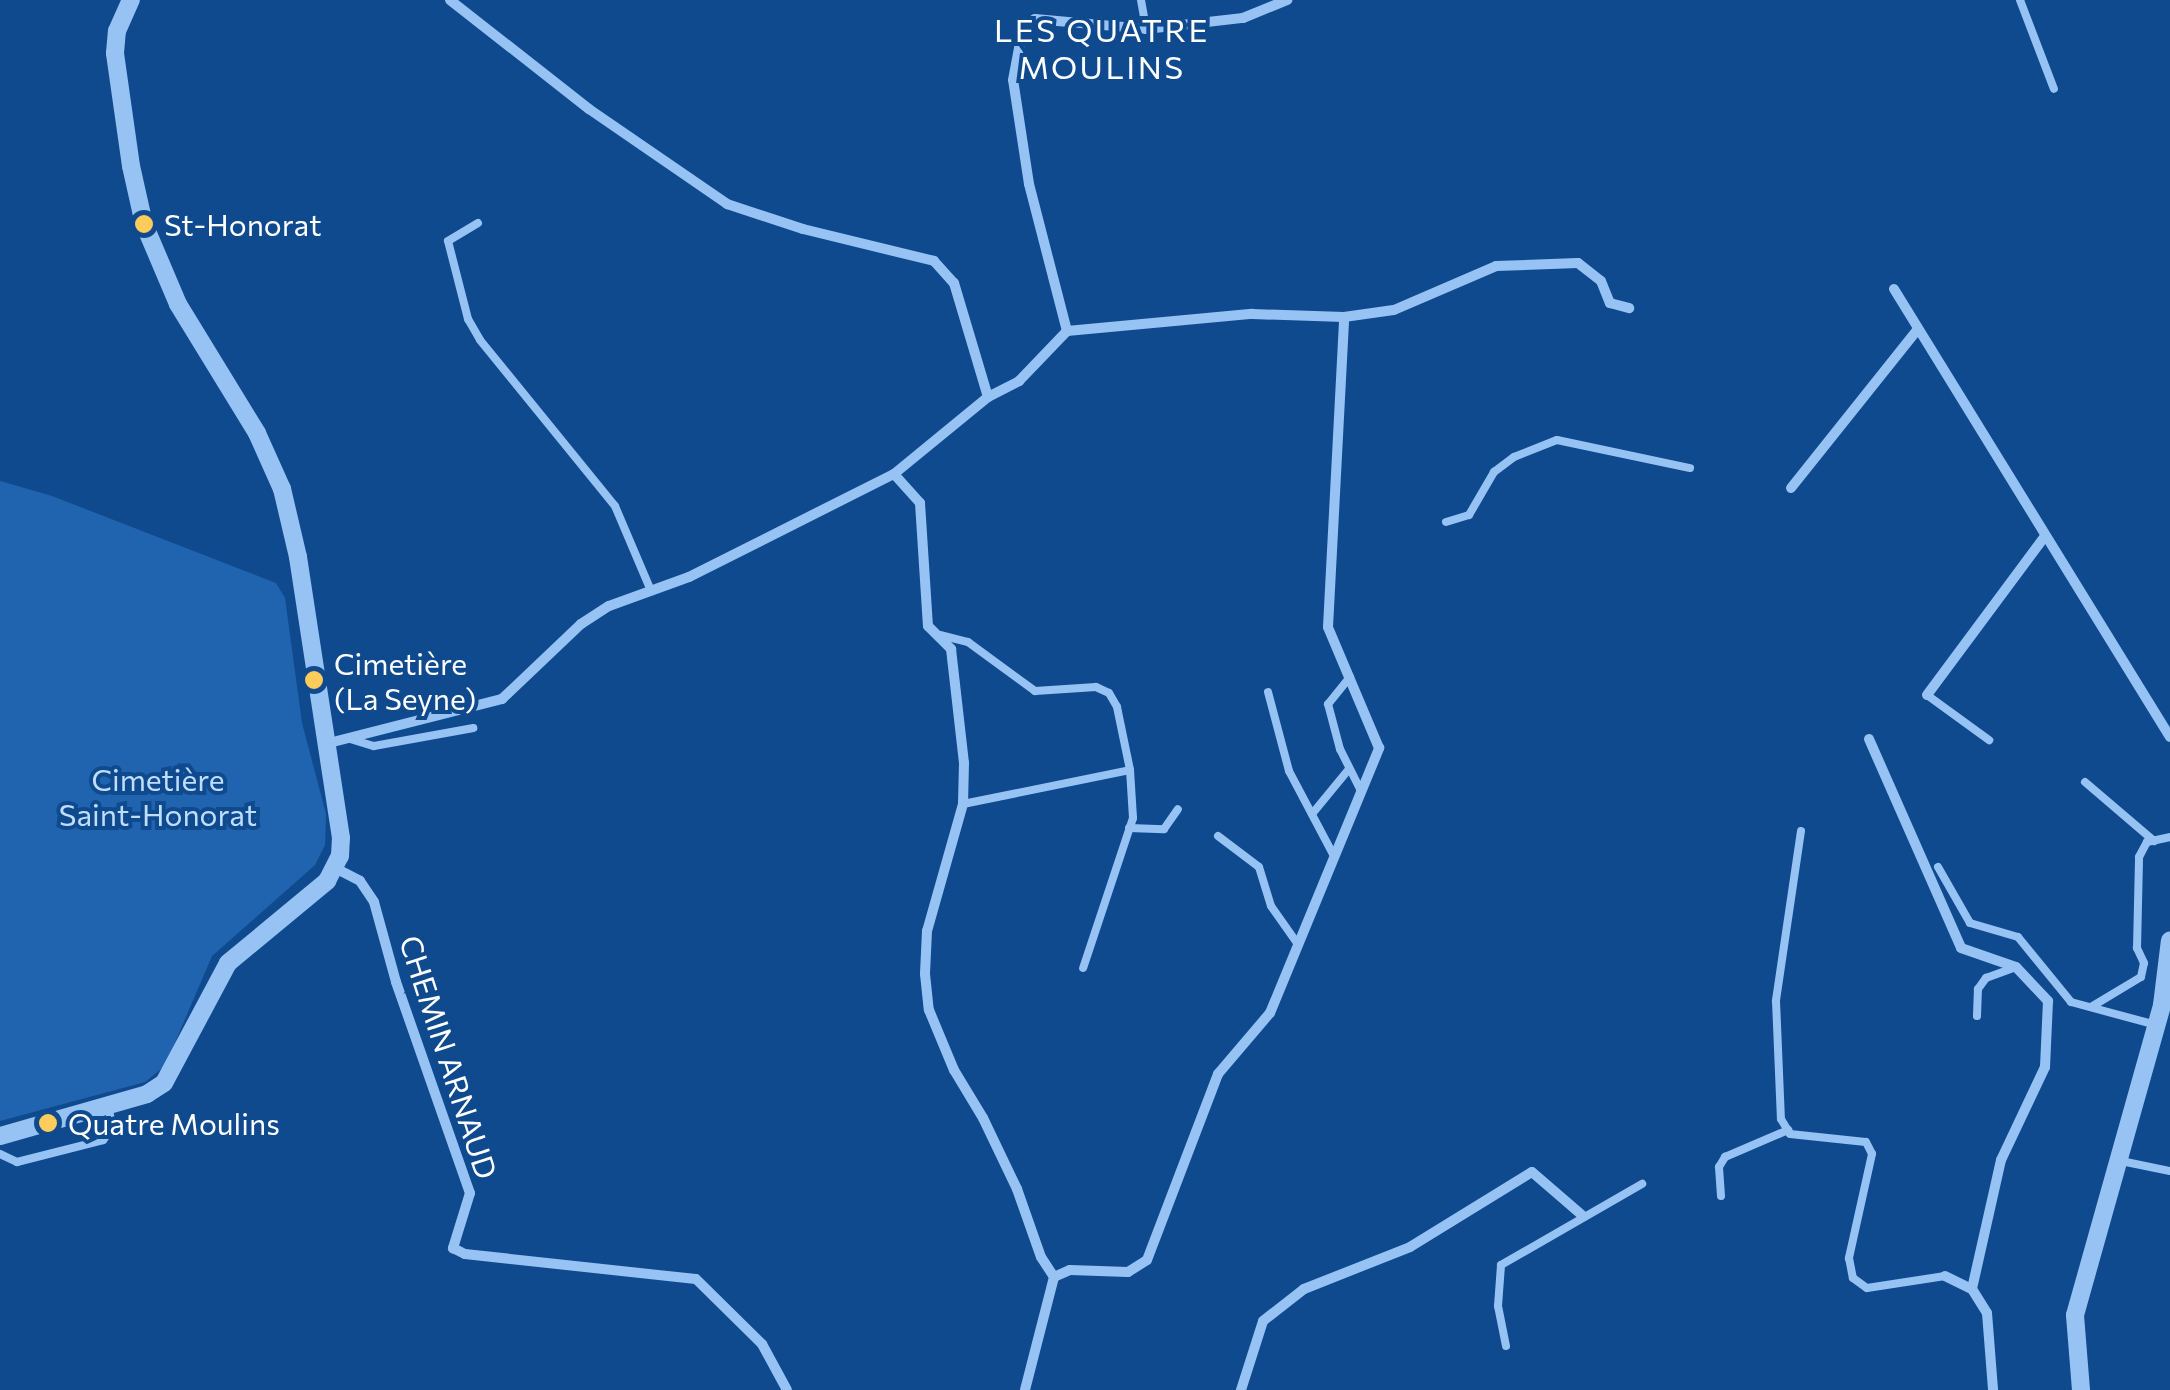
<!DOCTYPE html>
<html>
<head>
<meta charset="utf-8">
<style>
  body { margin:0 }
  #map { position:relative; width:2170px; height:1390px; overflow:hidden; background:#0f4a8f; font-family:Commissioner,sans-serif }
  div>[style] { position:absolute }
  .green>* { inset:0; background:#2064af }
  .service>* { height:8px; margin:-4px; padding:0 4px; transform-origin:4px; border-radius:4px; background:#97c3f4 }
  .minor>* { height:10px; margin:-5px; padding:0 5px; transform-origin:5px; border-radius:5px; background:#97c3f4 }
  .tertiary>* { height:18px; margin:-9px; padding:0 9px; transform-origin:9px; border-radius:9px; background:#97c3f4 }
  .dots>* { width:28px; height:28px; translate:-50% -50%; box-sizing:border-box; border:5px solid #0f4a8f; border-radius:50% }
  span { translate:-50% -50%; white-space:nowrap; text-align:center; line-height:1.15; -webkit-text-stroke:8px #0f4a8f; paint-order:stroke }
  .poi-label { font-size:30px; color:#fff }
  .left { translate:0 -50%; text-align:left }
  .park-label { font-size:30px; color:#bfddfe }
  .street-label { font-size:30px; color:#fff }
  .neighbourhood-label { font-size:32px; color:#fff; letter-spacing:2.5px }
</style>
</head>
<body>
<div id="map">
  <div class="green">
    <i style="clip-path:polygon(0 481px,52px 496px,276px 583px,285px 598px,302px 723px,326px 814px,325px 845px,315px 865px,212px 956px,165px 1066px,145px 1082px,0 1121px)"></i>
  </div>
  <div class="service">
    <i style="left:1141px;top:0;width:29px;rotate:80deg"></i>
    <i style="left:2020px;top:0;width:95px;rotate:69.1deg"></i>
    <i style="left:478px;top:223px;width:35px;rotate:149deg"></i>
    <i style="left:448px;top:241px;width:81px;rotate:75.6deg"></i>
    <i style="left:468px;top:319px;width:24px;rotate:60deg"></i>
    <i style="left:480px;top:340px;width:214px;rotate:50.9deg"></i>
    <i style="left:615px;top:506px;width:92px;rotate:67deg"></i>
    <i style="left:1446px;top:522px;width:24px;rotate:-17deg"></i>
    <i style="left:1469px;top:515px;width:50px;rotate:-59.8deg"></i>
    <i style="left:1494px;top:472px;width:25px;rotate:-37deg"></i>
    <i style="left:1514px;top:457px;width:46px;rotate:-21.6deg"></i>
    <i style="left:1557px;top:440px;width:136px;rotate:11.9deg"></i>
    <i style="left:940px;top:635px;width:29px;rotate:14deg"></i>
    <i style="left:968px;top:642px;width:83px;rotate:36.2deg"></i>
    <i style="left:1035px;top:691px;width:61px;rotate:-3.8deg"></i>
    <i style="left:1096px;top:687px;width:14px;rotate:25deg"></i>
    <i style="left:1109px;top:693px;width:16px;rotate:60deg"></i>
    <i style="left:1117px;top:707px;width:64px;rotate:78.3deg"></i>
    <i style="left:1130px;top:770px;width:48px;rotate:86.4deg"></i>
    <i style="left:1133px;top:818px;width:158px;rotate:108.4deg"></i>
    <i style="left:1350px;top:677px;width:35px;rotate:129deg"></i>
    <i style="left:1328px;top:704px;width:47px;rotate:75.1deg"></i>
    <i style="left:1340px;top:749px;width:47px;rotate:63.4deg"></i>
    <i style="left:1268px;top:692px;width:82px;rotate:75.1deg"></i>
    <i style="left:1289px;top:771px;width:94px;rotate:62.1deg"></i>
    <i style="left:1927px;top:695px;width:77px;rotate:36deg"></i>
    <i style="left:347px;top:738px;width:28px;rotate:17deg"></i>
    <i style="left:374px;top:746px;width:101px;rotate:-10.3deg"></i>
    <i style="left:2085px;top:782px;width:91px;rotate:40.5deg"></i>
    <i style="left:963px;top:804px;width:170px;rotate:-11.5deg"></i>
    <i style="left:1312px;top:814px;width:58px;rotate:-50.6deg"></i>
    <i style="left:1129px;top:828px;width:35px;rotate:2deg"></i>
    <i style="left:1164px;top:829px;width:24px;rotate:-55deg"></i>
    <i style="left:1801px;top:831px;width:172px;rotate:98.4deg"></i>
    <i style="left:1776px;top:1001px;width:118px;rotate:87.6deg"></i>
    <i style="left:1781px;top:1119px;width:17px;rotate:59deg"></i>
    <i style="left:1790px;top:1134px;width:76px;rotate:6deg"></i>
    <i style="left:1866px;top:1142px;width:13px;rotate:63deg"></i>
    <i style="left:1872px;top:1154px;width:107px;rotate:102.5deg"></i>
    <i style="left:1849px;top:1258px;width:20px;rotate:79deg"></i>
    <i style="left:1853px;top:1278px;width:17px;rotate:36deg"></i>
    <i style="left:1867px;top:1288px;width:79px;rotate:-8.7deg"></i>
    <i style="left:1218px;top:836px;width:51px;rotate:37.1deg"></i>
    <i style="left:1259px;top:867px;width:41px;rotate:72.9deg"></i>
    <i style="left:1271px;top:906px;width:45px;rotate:54.9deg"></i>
    <i style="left:1938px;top:867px;width:64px;rotate:60.3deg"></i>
    <i style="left:1970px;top:923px;width:50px;rotate:16.3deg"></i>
    <i style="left:2018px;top:937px;width:84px;rotate:50.8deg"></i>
    <i style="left:2071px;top:1002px;width:88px;rotate:15.1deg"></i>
    <i style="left:2091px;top:1007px;width:58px;rotate:-31deg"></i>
    <i style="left:2141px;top:977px;width:14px;rotate:-78deg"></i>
    <i style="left:2144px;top:963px;width:17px;rotate:-115deg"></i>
    <i style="left:2137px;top:948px;width:91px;rotate:-88.7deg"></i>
    <i style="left:2139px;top:857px;width:17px;rotate:-62deg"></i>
    <i style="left:2147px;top:842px;width:24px;rotate:-12deg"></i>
    <i style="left:1977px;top:1016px;width:27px;rotate:-88deg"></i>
    <i style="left:1978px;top:989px;width:14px;rotate:-54deg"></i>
    <i style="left:1986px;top:978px;width:32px;rotate:-20deg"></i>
    <i style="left:0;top:1154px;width:19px;rotate:25deg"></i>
    <i style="left:17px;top:1162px;width:89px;rotate:-14.3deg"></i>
    <i style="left:103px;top:1140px;width:16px;rotate:-50deg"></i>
    <i style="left:113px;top:1128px;width:22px;rotate:-103deg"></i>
    <i style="left:2121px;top:1161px;width:50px;rotate:11.5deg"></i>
    <i style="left:1721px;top:1196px;width:29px;rotate:-94deg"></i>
    <i style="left:1719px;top:1167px;width:12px;rotate:-59deg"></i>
    <i style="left:1725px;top:1157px;width:69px;rotate:-23.2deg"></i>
    <i style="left:1506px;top:1346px;width:41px;rotate:-101.3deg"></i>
    <i style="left:1498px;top:1306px;width:41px;rotate:-85.8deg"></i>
    <i style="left:1501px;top:1265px;width:163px;rotate:-29.9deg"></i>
  </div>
  <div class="minor">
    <i style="left:450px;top:0;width:177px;rotate:38.1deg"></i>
    <i style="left:589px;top:109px;width:168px;rotate:34.5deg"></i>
    <i style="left:727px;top:204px;width:80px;rotate:18.2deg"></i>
    <i style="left:803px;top:229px;width:135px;rotate:13.7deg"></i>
    <i style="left:934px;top:261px;width:30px;rotate:48deg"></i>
    <i style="left:954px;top:283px;width:119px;rotate:73.4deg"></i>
    <i style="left:1894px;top:289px;width:526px;rotate:58.36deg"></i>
    <i style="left:1067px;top:331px;width:186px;rotate:-5.3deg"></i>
    <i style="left:1252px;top:314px;width:92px;rotate:1.9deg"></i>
    <i style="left:1344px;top:317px;width:50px;rotate:-8deg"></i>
    <i style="left:1394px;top:310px;width:111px;rotate:-23.3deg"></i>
    <i style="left:1496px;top:266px;width:82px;rotate:-2.1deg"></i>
    <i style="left:1578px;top:263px;width:29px;rotate:38deg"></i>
    <i style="left:1601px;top:281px;width:24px;rotate:68deg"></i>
    <i style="left:1610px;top:303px;width:20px;rotate:15deg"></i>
    <i style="left:1067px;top:331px;width:152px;rotate:-104.5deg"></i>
    <i style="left:1029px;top:184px;width:105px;rotate:-98.7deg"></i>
    <i style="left:1013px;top:80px;width:54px;rotate:-79.3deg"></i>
    <i style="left:1023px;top:27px;width:14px;rotate:-34deg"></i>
    <i style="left:1035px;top:19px;width:111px;rotate:5.1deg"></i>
    <i style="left:1146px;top:29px;width:98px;rotate:-6.5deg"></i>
    <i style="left:1243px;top:18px;width:48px;rotate:-22.2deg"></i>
    <i style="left:894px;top:474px;width:39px;rotate:48deg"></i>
    <i style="left:920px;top:503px;width:123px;rotate:86.3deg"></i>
    <i style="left:928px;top:626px;width:33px;rotate:45deg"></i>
    <i style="left:951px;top:649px;width:115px;rotate:83.5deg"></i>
    <i style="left:964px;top:763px;width:41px;rotate:91.4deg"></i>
    <i style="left:963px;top:804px;width:132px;rotate:105.8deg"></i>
    <i style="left:927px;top:931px;width:43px;rotate:92.7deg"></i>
    <i style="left:925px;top:974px;width:36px;rotate:84deg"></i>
    <i style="left:929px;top:1010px;width:65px;rotate:67.4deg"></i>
    <i style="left:954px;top:1070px;width:56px;rotate:58.9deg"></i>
    <i style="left:983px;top:1118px;width:79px;rotate:64.4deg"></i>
    <i style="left:1017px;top:1189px;width:72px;rotate:70.6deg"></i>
    <i style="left:1041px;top:1257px;width:24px;rotate:57deg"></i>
    <i style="left:1054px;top:1277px;width:117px;rotate:104.4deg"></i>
    <i style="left:1791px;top:488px;width:203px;rotate:-51.4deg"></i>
    <i style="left:1927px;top:695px;width:198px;rotate:-53.4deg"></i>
    <i style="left:1869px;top:739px;width:228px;rotate:66.2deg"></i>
    <i style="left:1961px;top:948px;width:58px;rotate:19.1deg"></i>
    <i style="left:2016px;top:967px;width:47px;rotate:46.7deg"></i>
    <i style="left:2048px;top:1001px;width:66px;rotate:92.6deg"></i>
    <i style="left:2045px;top:1067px;width:103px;rotate:115.3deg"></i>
    <i style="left:2001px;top:1160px;width:132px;rotate:102.7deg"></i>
    <i style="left:1972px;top:1289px;width:28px;rotate:58deg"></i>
    <i style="left:1987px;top:1313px;width:77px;rotate:85.5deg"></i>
    <i style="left:325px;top:744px;width:183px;rotate:-14.3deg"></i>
    <i style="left:502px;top:699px;width:109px;rotate:-43.5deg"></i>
    <i style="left:581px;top:624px;width:33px;rotate:-33deg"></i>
    <i style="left:609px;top:606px;width:85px;rotate:-19.9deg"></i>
    <i style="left:689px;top:577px;width:229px;rotate:-26.7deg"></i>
    <i style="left:894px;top:474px;width:122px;rotate:-39.3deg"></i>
    <i style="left:988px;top:397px;width:35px;rotate:-27deg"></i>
    <i style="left:1019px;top:381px;width:69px;rotate:-46.2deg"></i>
    <i style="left:335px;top:868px;width:28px;rotate:27deg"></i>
    <i style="left:360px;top:881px;width:25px;rotate:56deg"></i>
    <i style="left:374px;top:902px;width:83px;rotate:74.6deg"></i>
    <i style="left:396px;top:982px;width:224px;rotate:70.7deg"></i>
    <i style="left:470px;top:1193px;width:58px;rotate:107.2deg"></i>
    <i style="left:453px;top:1248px;width:13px;rotate:27deg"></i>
    <i style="left:465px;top:1254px;width:232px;rotate:6.2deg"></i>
    <i style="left:696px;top:1279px;width:93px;rotate:44.6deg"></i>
    <i style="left:762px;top:1344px;width:52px;rotate:61.5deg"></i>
    <i style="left:1945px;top:1276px;width:30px;rotate:26deg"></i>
    <i style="left:1054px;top:1277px;width:17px;rotate:-24deg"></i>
    <i style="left:1070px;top:1270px;width:58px;rotate:2deg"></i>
    <i style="left:1128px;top:1272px;width:22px;rotate:-32deg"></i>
    <i style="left:1147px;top:1260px;width:199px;rotate:-69.1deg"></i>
    <i style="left:1218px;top:1074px;width:80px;rotate:-49.6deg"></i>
    <i style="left:1270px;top:1013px;width:287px;rotate:-67.6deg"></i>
    <i style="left:1379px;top:748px;width:131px;rotate:-112.9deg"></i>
    <i style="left:1328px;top:627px;width:310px;rotate:-87deg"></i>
    <i style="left:1241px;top:1390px;width:72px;rotate:-72.3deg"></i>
    <i style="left:1263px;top:1321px;width:52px;rotate:-38deg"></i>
    <i style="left:1304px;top:1289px;width:114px;rotate:-21.6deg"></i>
    <i style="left:1410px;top:1247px;width:143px;rotate:-31.6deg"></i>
    <i style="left:1532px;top:1172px;width:67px;rotate:40.8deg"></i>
  </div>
  <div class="tertiary">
    <i style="left:0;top:1136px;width:153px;rotate:-15.9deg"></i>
    <i style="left:147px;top:1094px;width:20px;rotate:-33deg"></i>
    <i style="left:164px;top:1083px;width:136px;rotate:-61.9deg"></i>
    <i style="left:228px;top:963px;width:129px;rotate:-39.6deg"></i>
    <i style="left:327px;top:881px;width:28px;rotate:-63deg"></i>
    <i style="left:340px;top:856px;width:18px;rotate:-87deg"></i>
    <i style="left:341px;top:838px;width:284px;rotate:-98.7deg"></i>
    <i style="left:298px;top:557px;width:70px;rotate:-103.2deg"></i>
    <i style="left:282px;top:489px;width:61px;rotate:-114.1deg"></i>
    <i style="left:257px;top:433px;width:151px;rotate:-121.5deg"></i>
    <i style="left:178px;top:304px;width:87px;rotate:-113deg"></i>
    <i style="left:144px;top:224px;width:59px;rotate:-102.6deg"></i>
    <i style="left:131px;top:166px;width:114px;rotate:-98.1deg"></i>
    <i style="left:115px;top:53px;width:22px;rotate:-85deg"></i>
    <i style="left:117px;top:31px;width:34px;rotate:-66deg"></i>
    <i style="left:2081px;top:1390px;width:75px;rotate:-94.6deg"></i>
    <i style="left:2075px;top:1315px;width:322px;rotate:-74.3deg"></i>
    <i style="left:2162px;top:1005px;width:65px;rotate:-83deg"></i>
  </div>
  <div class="dots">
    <i style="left:144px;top:224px;background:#ffcb5a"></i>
    <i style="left:314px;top:680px;background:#ffcb5a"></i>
    <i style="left:48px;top:1123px;background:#ffcb5a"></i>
  </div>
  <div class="poi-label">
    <span class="left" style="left:164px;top:224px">St-Honorat</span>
    <span class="left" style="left:334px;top:680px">Cimetière<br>(La Seyne)</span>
    <span class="left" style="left:68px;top:1123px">Quatre Moulins</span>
  </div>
  <div class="park-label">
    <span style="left:158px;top:796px">Cimetière<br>Saint-Honorat</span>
  </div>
  <div class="street-label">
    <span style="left:449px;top:1057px;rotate:72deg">CHEMIN ARNAUD</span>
  </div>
  <div class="neighbourhood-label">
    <span style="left:1102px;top:48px">LES QUATRE<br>MOULINS</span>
  </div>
</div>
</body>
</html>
